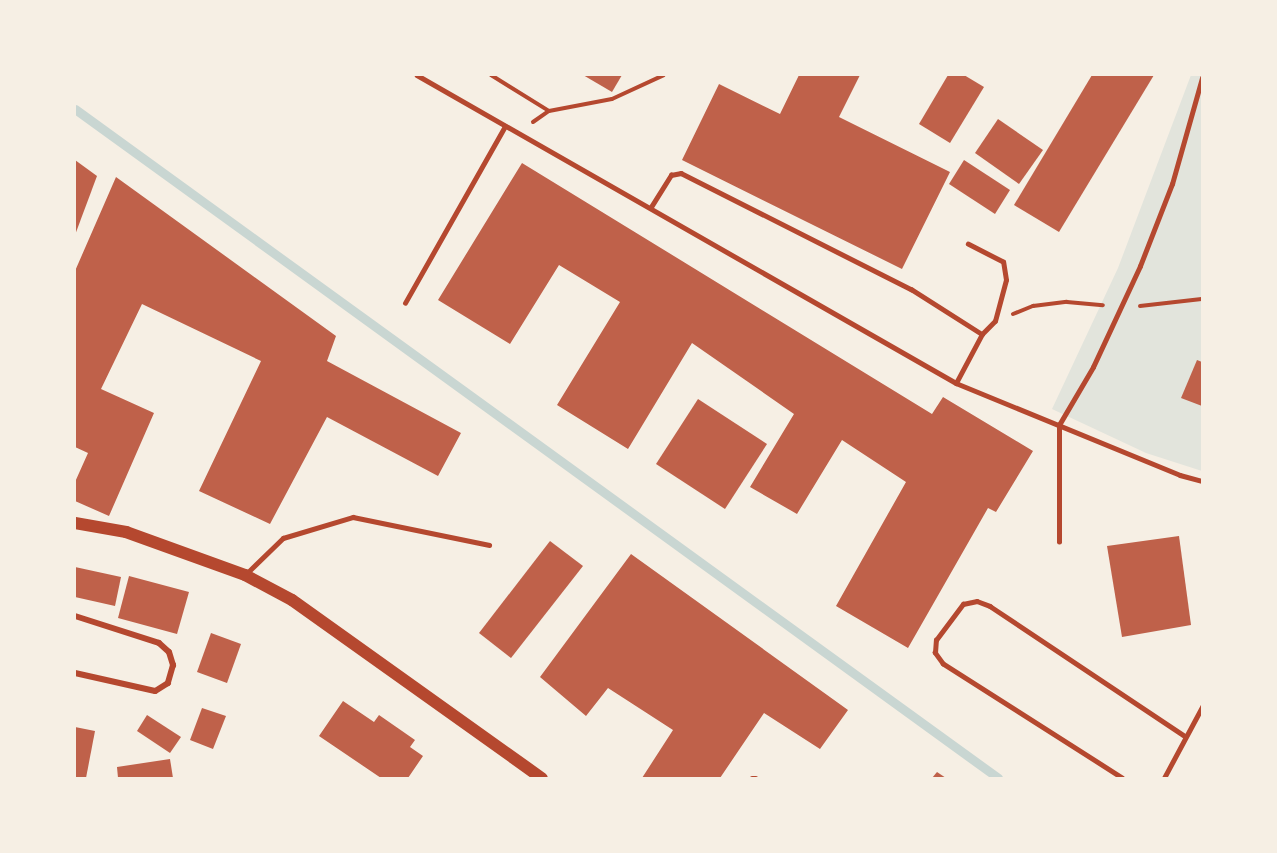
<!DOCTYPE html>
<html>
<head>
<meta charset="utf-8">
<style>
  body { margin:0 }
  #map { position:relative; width:1277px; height:853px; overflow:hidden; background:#f6efe4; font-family:"Playfair Display",serif }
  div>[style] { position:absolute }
  .green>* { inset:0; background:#e2e4dc }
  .stream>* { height:9px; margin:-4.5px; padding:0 4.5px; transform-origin:4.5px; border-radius:4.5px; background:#c9d6d2 }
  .building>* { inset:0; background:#bf614a }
  .path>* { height:4px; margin:-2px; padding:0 2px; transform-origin:2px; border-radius:2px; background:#b5482f }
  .service>* { height:4.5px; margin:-2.25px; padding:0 2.25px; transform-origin:2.25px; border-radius:2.25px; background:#b5482f }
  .minor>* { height:6px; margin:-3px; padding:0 3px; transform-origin:3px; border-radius:3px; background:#b5482f }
  .secondary>* { height:12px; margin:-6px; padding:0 6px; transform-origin:6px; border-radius:6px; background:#b5482f }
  span { translate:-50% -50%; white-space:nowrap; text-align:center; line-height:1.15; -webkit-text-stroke:6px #f6efe4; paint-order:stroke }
  .frame { position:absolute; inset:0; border:76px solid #f6efe4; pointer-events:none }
</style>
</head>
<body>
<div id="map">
  <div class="green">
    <i style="clip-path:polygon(1191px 75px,1202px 75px,1202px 471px,1146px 453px,1052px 409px,1118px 268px)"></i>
  </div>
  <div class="stream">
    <i style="left:75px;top:109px;width:1140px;rotate:35.93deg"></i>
  </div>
  <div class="building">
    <i style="clip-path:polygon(583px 75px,622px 75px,612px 92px)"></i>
    <i style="clip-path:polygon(799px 75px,860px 75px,839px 117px,950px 172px,902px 269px,682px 160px,719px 84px,780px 114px)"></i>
    <i style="clip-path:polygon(948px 75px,964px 75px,984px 87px,950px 143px,919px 124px)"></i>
    <i style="clip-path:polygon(1092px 75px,1154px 75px,1059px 232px,1014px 205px)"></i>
    <i style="clip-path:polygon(998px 119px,1043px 150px,1019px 184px,975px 153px)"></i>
    <i style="clip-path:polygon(75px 160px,97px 176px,75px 235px)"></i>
    <i style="clip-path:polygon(964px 160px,1010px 190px,995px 214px,949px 184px)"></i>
    <i style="clip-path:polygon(522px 163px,932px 414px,943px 397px,1033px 451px,996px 512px,988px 508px,908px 648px,836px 606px,906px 482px,842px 440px,797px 514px,750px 487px,794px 414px,692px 343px,628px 449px,557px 405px,620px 302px,559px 265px,510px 344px,438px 300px)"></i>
    <i style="clip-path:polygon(116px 177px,336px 336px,327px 361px,461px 433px,438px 476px,327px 417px,270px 524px,199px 491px,261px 361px,142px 304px,101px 389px,154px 413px,109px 516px,75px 501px,75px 482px,88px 453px,75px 447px,75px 271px)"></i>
    <i style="clip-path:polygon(1197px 360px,1202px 362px,1202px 406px,1181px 398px)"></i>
    <i style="clip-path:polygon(698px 399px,767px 444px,725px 509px,656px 464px)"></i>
    <i style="clip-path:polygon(1179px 536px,1191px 625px,1122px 637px,1107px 546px)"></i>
    <i style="clip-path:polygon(550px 541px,583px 566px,511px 658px,479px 633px)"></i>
    <i style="clip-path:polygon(631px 554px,848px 710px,820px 749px,764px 713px,720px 778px,642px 778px,673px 730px,608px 688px,586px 716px,540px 677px)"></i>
    <i style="clip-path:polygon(75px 567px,121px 577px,115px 606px,75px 597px)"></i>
    <i style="clip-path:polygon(129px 576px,189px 592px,177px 634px,118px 618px)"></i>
    <i style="clip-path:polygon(211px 633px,241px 644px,227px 683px,197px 672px)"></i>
    <i style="clip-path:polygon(343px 701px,374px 722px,379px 715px,415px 740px,410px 747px,423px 756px,408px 778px,381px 778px,319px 736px)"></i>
    <i style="clip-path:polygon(202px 708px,226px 716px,213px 749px,190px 740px)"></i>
    <i style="clip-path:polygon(147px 715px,181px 737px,170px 753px,137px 731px)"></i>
    <i style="clip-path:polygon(75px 727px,95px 731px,86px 778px,75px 778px)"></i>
    <i style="clip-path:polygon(170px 759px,173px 778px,118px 778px,117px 767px)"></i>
    <i style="clip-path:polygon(937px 772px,946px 778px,932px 778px)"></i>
  </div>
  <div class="path">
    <i style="left:491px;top:75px;width:68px;rotate:31.8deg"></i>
    <i style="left:533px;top:122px;width:19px;rotate:-35deg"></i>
    <i style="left:549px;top:111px;width:64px;rotate:-10.8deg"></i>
    <i style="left:612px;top:99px;width:57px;rotate:-24.8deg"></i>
    <i style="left:1140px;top:306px;width:62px;rotate:-6.4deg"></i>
    <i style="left:1013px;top:314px;width:22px;rotate:-22deg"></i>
    <i style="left:1033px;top:306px;width:34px;rotate:-7deg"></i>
    <i style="left:1067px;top:302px;width:36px;rotate:5deg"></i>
  </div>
  <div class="service">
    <i style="left:417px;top:75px;width:621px;rotate:29.74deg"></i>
    <i style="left:956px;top:383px;width:242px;rotate:22.3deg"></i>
    <i style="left:1180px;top:475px;width:23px;rotate:15deg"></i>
    <i style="left:651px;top:207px;width:38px;rotate:-58deg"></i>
    <i style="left:671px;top:175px;width:10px;rotate:-11deg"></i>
    <i style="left:681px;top:173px;width:258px;rotate:26.8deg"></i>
    <i style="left:911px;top:289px;width:84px;rotate:32.4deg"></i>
    <i style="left:405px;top:303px;width:203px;rotate:-60.5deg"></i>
    <i style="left:956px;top:383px;width:55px;rotate:-62deg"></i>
    <i style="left:982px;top:334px;width:18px;rotate:-45deg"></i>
    <i style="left:995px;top:321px;width:42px;rotate:-75deg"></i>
    <i style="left:1006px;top:280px;width:18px;rotate:-99deg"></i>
    <i style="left:1003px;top:262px;width:39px;rotate:-153deg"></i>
    <i style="left:1059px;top:542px;width:117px;rotate:-90deg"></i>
    <i style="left:1059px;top:425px;width:67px;rotate:-59.6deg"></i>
    <i style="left:1093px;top:367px;width:111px;rotate:-65deg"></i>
    <i style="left:1140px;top:266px;width:88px;rotate:-68.7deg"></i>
    <i style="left:1172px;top:184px;width:110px;rotate:-74.2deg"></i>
    <i style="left:247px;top:573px;width:50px;rotate:-44.2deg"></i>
    <i style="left:283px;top:538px;width:73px;rotate:-16.7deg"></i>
    <i style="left:353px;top:517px;width:139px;rotate:11.6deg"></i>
    <i style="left:752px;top:778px;width:4px"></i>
    <i style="left:1122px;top:778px;width:212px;rotate:-147.5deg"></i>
    <i style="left:943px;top:664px;width:14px;rotate:-126deg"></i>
    <i style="left:935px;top:653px;width:13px;rotate:-86deg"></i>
    <i style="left:936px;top:640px;width:45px;rotate:-53.1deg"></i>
    <i style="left:963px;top:604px;width:14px;rotate:-12deg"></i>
    <i style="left:977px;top:601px;width:14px;rotate:21deg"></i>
    <i style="left:990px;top:606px;width:234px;rotate:33.7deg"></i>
    <i style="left:1164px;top:778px;width:81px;rotate:-61.8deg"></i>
  </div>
  <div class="minor">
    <i style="left:75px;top:616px;width:88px;rotate:17.8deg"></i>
    <i style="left:159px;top:643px;width:13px;rotate:42deg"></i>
    <i style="left:169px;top:652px;width:14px;rotate:73deg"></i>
    <i style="left:173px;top:665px;width:19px;rotate:106deg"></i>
    <i style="left:168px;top:683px;width:15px;rotate:148deg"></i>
    <i style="left:155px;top:691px;width:82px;rotate:-167.3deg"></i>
  </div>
  <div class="secondary">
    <i style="left:75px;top:523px;width:52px;rotate:10deg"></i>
    <i style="left:126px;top:532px;width:127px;rotate:19.9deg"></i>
    <i style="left:245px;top:575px;width:53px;rotate:28deg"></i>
    <i style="left:292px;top:600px;width:307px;rotate:35.5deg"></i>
  </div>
  <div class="frame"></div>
</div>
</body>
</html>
